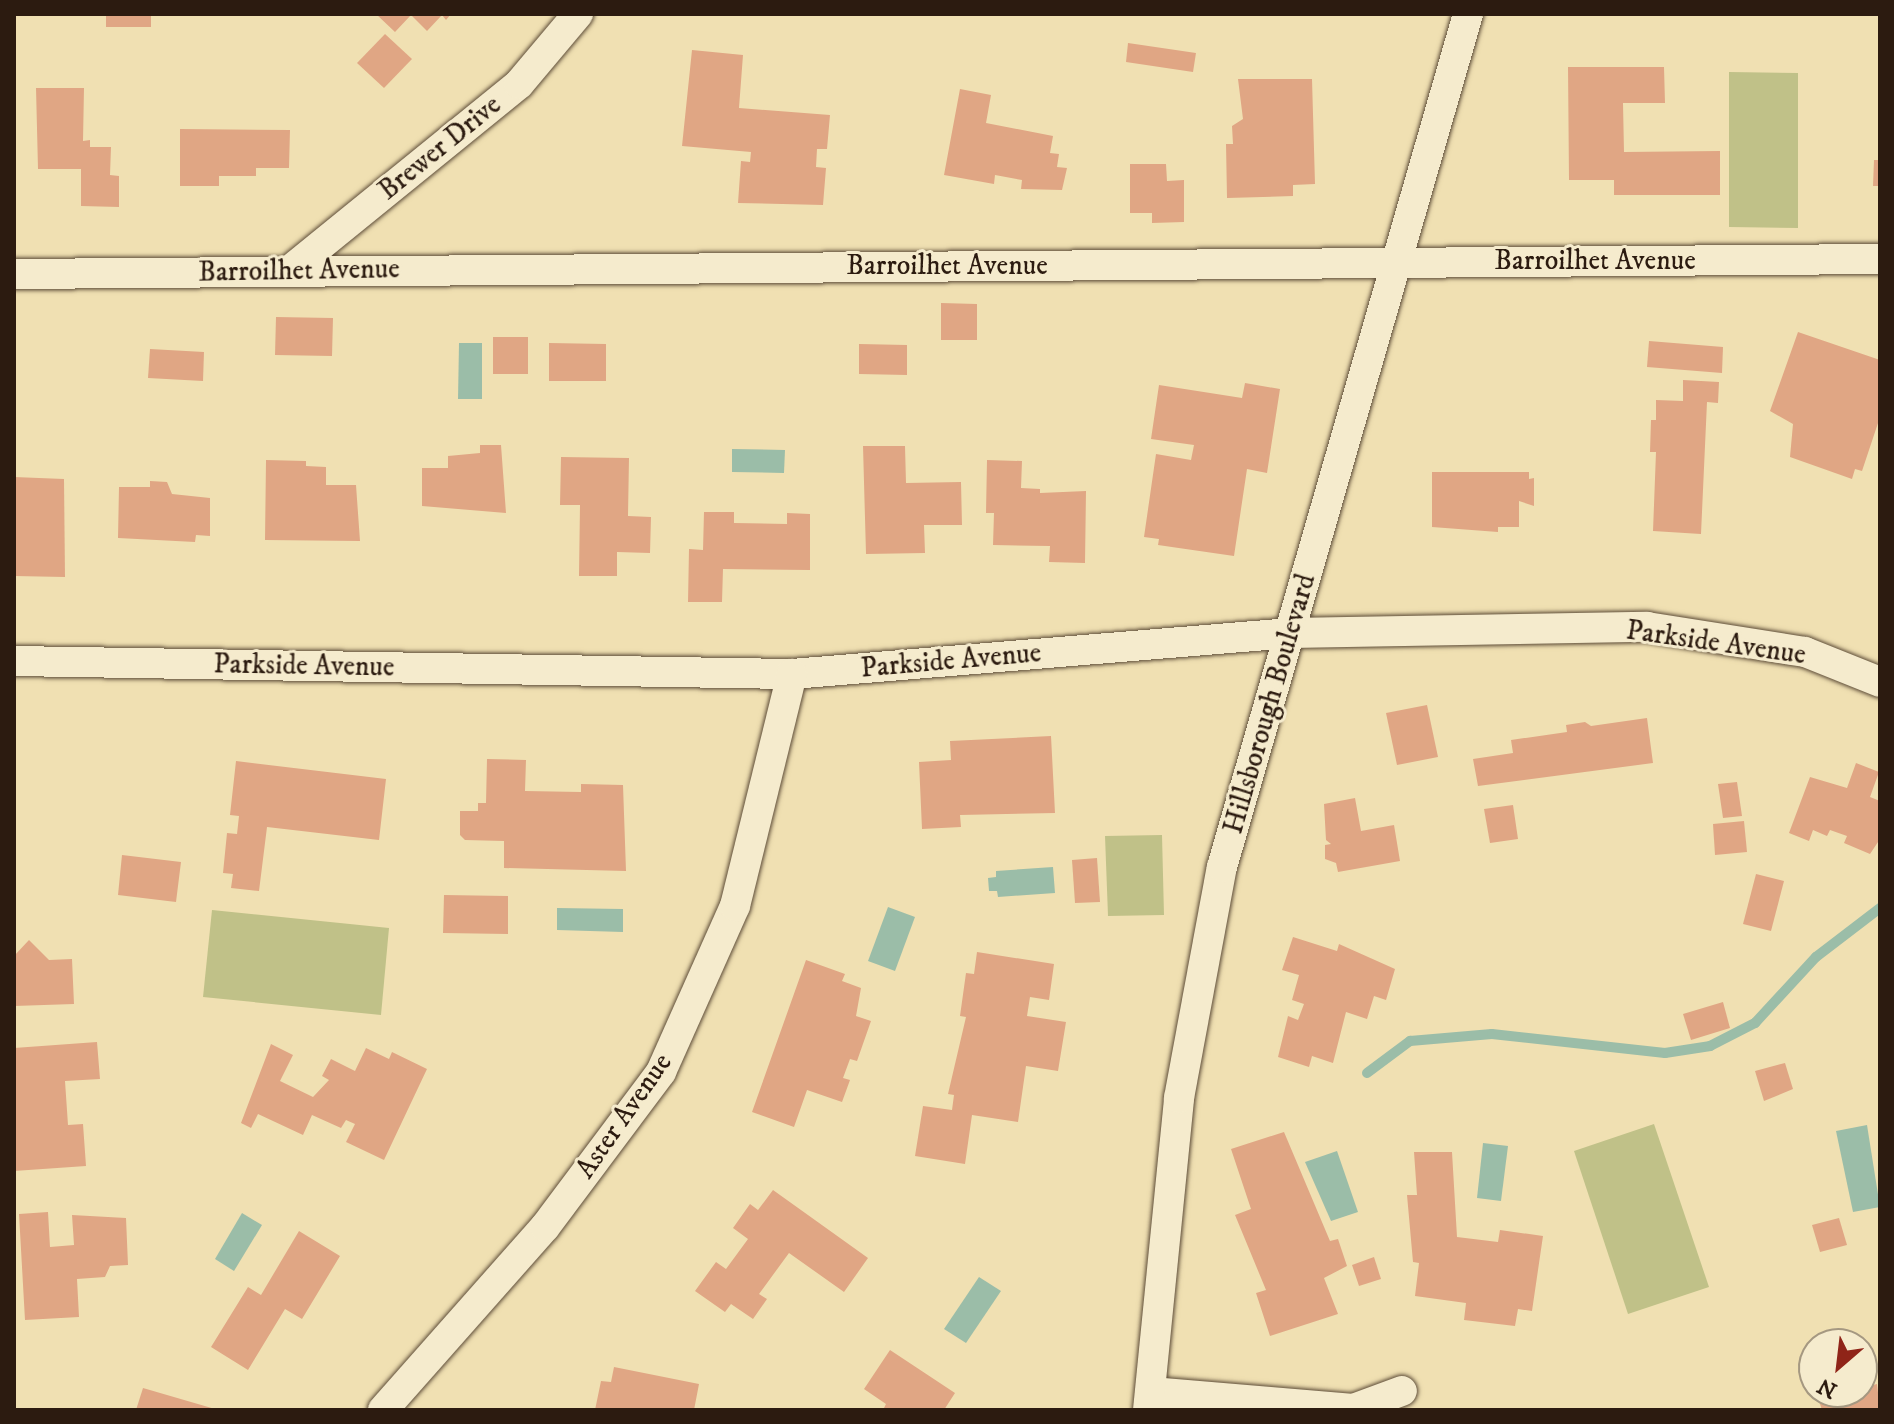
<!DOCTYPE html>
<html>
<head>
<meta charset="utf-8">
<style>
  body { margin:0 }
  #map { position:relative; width:1894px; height:1424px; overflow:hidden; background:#f0e0b2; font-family:"IM FELL DW Pica",serif }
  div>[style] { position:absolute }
  .green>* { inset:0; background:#c0c188 }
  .water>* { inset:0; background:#9bbda8 }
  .stream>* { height:10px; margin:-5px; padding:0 5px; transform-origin:5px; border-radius:5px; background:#9bbda8 }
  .building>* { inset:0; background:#e0a684 }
  .roads { filter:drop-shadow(0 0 2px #5d4c38) drop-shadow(0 0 2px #5d4c38) }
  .minor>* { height:30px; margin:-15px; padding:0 15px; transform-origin:15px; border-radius:15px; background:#f5ebcd }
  span { translate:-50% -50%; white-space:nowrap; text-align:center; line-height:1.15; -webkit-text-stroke:6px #f5ebcd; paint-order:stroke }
  .street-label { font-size:28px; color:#2c1b10 }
  .frame { position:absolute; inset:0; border:16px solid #2c1b10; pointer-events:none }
  .north { position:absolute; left:1798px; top:1328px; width:80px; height:80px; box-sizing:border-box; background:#f5ebcd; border:2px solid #a59881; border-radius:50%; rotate:208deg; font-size:22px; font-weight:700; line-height:32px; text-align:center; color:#2c1b10 }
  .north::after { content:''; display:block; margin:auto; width:28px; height:36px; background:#8f2418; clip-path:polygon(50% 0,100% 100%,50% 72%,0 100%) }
</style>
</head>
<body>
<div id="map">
  <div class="green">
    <i style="clip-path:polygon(1729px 72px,1798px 73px,1798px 228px,1729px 227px)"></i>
    <i style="clip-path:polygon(1162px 835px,1164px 915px,1108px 916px,1105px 836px)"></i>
    <i style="clip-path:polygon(212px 910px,389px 928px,381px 1015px,203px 997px)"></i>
    <i style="clip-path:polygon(1654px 1124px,1709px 1287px,1628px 1314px,1574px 1151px)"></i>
  </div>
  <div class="water">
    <i style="clip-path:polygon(459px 343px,482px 343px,482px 399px,458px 399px)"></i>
    <i style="clip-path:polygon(732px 449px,785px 450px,784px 473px,732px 472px)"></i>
    <i style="clip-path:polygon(1053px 867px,1055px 893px,998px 897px,997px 891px,989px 891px,988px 878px,996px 877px,996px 871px)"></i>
    <i style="clip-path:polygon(888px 907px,915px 917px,895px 971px,868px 961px)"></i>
    <i style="clip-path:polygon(557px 908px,623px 909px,623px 932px,557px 930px)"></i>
    <i style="clip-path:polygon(1867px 1125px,1880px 1207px,1853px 1212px,1836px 1131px)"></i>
    <i style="clip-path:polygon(1483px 1143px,1508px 1146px,1501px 1201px,1477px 1198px)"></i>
    <i style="clip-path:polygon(1337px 1151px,1358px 1212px,1331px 1221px,1305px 1162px)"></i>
    <i style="clip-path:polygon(242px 1213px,262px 1225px,234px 1271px,215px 1259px)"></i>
    <i style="clip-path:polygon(979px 1277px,1001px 1291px,966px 1343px,944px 1329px)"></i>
  </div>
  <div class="stream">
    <i style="left:1367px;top:1073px;width:54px;rotate:-36.7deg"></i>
    <i style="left:1410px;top:1041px;width:82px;rotate:-4.9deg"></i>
    <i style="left:1492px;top:1034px;width:174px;rotate:6.3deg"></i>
    <i style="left:1665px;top:1053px;width:46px;rotate:-8.8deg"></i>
    <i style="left:1710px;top:1046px;width:51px;rotate:-27.1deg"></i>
    <i style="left:1755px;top:1023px;width:90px;rotate:-47.3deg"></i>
    <i style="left:1816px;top:957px;width:81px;rotate:-37.4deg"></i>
  </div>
  <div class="building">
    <i style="clip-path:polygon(106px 14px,151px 14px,151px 27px,106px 27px)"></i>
    <i style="clip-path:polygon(376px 14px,451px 14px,446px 20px,442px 15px,427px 31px,411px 15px,395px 32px)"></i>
    <i style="clip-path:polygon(385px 34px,412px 59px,384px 88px,357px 63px)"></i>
    <i style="clip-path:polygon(1128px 43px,1196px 53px,1193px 72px,1126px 62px)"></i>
    <i style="clip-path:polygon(692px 50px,743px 55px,739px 108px,830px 115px,827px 149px,817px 149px,816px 167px,826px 168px,823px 205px,738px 203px,741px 161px,750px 162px,751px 152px,682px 146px)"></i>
    <i style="clip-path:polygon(1568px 67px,1664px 67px,1665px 103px,1623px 103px,1624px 152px,1720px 151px,1720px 195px,1614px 195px,1614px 180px,1569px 180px)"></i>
    <i style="clip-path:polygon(1238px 79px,1312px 79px,1315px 184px,1293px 185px,1293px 196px,1227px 198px,1226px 144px,1233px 144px,1232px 126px,1243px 119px)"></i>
    <i style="clip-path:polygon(36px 88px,84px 88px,83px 141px,90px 140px,90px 147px,111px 147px,110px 175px,119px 176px,119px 207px,81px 206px,81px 169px,38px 169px)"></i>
    <i style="clip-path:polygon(960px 89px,991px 95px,986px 123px,1053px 136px,1050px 153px,1059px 154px,1057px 167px,1067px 168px,1062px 190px,1021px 189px,1022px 180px,995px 175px,994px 184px,944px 175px)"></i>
    <i style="clip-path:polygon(180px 129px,290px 130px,289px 168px,256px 168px,256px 176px,219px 176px,219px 186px,180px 186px)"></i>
    <i style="clip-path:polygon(1874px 160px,1880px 160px,1880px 186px,1873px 186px)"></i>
    <i style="clip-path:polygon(1130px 164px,1166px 164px,1167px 181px,1184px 180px,1184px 222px,1152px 223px,1152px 213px,1130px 213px)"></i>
    <i style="clip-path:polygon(941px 303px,977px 304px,977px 340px,941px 340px)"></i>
    <i style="clip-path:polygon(276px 317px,333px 318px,332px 356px,275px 355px)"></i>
    <i style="clip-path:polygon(1798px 332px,1880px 360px,1880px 417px,1862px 471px,1855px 469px,1852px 479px,1790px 457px,1793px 424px,1770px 411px)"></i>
    <i style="clip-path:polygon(493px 337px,528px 337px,528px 374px,493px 374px)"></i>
    <i style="clip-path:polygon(1649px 341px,1723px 347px,1722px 373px,1647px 367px)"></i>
    <i style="clip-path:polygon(549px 343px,606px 344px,606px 381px,549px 381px)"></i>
    <i style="clip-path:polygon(859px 344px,907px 345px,907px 375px,859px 374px)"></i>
    <i style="clip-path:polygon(150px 349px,204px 352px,203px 381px,148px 378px)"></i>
    <i style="clip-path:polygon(1683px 380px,1719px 382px,1718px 403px,1707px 402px,1701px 534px,1653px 531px,1656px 452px,1650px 452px,1651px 420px,1656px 420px,1656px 400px,1683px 401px)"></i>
    <i style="clip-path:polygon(1245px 383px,1280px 389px,1267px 473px,1247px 469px,1234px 556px,1158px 545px,1159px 539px,1144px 537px,1156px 454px,1191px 460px,1194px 445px,1151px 439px,1159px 385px,1242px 398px)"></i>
    <i style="clip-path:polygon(480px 445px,501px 445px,506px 513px,422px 506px,422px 468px,448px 468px,448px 456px,480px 453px)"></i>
    <i style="clip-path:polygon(863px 446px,905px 446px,906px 483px,961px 482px,962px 525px,924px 525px,925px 553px,866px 554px)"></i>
    <i style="clip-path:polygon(561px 457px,629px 458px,628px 516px,651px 517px,650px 553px,617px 552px,617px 576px,579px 576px,580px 505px,560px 505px)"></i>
    <i style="clip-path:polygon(266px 460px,306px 461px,306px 466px,326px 467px,326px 485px,356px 485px,360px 541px,265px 540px)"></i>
    <i style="clip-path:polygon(987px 460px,1022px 461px,1021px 488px,1040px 489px,1040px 493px,1086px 491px,1085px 563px,1049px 562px,1050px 546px,993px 545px,994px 513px,986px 513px)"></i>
    <i style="clip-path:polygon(1432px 472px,1529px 472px,1529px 479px,1534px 478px,1534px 506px,1519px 501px,1519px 527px,1498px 527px,1498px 532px,1432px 527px)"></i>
    <i style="clip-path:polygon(14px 477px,64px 479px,65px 577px,14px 576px)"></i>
    <i style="clip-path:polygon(150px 481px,167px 482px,172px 494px,210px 498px,210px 536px,196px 535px,195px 542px,118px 538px,119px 487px,150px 487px)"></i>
    <i style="clip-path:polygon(704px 512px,734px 512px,734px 523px,787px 524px,787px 513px,810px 514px,810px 570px,723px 569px,722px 602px,688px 602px,689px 549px,703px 550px)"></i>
    <i style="clip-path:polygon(1427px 705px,1438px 757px,1397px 765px,1386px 713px)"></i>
    <i style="clip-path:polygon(1647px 718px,1653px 763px,1478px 786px,1473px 759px,1513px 753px,1511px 740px,1567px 732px,1566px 725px,1585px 722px,1591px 726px)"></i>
    <i style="clip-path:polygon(1051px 736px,1055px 813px,960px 815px,961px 827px,922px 829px,919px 762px,951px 760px,950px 741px)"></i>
    <i style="clip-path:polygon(487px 759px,526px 760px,525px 791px,581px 792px,581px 784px,623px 785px,626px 871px,504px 868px,504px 841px,465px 840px,460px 835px,460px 811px,478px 811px,478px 803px,486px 803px)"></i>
    <i style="clip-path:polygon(236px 761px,386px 779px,379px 840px,267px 827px,259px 891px,231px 888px,233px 874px,223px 873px,227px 833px,237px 834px,239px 816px,230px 815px)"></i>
    <i style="clip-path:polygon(1856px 763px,1879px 772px,1870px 797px,1880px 801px,1880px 839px,1870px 854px,1844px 843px,1847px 836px,1830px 830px,1827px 836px,1813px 830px,1809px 841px,1789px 833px,1810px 777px,1847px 788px)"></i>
    <i style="clip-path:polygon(1737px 782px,1742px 816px,1723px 818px,1718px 784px)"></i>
    <i style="clip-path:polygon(1355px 798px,1361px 831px,1394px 825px,1400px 861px,1338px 872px,1336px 863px,1325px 859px,1325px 845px,1331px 844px,1326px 840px,1324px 804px)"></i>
    <i style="clip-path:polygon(1513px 805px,1518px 839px,1490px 843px,1484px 809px)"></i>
    <i style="clip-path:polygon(1744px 821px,1747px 852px,1715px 855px,1713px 824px)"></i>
    <i style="clip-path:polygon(122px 855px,181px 862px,176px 902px,118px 895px)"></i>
    <i style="clip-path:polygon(1097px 858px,1100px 902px,1075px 903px,1072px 860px)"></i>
    <i style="clip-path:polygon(1756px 874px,1784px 881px,1771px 931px,1743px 924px)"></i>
    <i style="clip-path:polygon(444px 895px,508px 896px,508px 934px,443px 933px)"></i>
    <i style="clip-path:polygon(1293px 937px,1337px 951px,1339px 944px,1395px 969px,1386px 1000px,1374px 996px,1367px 1019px,1346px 1012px,1333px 1063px,1312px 1056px,1309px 1067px,1278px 1057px,1288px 1016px,1298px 1020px,1304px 1004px,1292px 1000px,1299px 975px,1282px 970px)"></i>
    <i style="clip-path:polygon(29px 940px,49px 960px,72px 959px,74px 1004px,14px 1006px,14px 956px)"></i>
    <i style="clip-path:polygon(977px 952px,1054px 964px,1049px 1000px,1030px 997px,1027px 1016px,1066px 1022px,1058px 1071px,1026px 1066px,1018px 1122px,972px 1115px,965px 1164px,915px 1156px,923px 1106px,952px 1110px,954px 1095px,948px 1094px,966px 1017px,960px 1016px,966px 973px,974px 974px)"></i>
    <i style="clip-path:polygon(806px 960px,845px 974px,842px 981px,861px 988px,856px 1016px,871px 1021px,857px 1061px,850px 1059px,843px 1078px,850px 1080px,842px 1102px,807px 1090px,794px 1127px,752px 1112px)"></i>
    <i style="clip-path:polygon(1723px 1002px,1730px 1028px,1691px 1040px,1683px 1014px)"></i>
    <i style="clip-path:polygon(97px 1042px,100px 1079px,65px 1081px,68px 1125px,83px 1124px,86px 1166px,14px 1171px,14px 1048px)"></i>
    <i style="clip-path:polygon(271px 1044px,293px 1055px,280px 1081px,313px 1097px,329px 1080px,322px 1076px,331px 1059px,355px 1071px,366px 1048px,389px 1059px,392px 1052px,427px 1069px,384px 1160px,346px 1142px,355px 1124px,346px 1120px,341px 1128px,312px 1115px,303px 1135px,258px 1114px,251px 1128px,241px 1123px)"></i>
    <i style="clip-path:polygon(1785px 1063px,1793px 1089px,1764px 1101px,1755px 1071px)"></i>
    <i style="clip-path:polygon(1284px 1132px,1330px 1241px,1338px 1239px,1347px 1266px,1324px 1278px,1338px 1314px,1270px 1336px,1256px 1293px,1266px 1290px,1235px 1215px,1251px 1209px,1231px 1149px)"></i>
    <i style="clip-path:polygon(1414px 1152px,1452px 1152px,1457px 1237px,1498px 1242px,1500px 1230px,1543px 1236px,1532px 1311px,1518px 1309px,1515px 1326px,1464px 1320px,1466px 1303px,1415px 1296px,1419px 1263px,1413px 1262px,1407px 1195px,1417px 1195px)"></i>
    <i style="clip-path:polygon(773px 1190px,868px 1258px,844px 1292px,789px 1253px,759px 1294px,767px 1299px,753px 1319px,731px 1304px,725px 1312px,695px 1291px,716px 1262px,726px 1269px,748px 1239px,733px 1228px,750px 1204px,758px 1210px)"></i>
    <i style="clip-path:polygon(48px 1212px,50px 1247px,74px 1245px,72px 1215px,126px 1218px,128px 1265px,110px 1266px,105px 1277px,77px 1279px,79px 1317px,25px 1320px,19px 1214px)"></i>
    <i style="clip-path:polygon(1839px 1218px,1847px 1245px,1820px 1252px,1812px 1225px)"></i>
    <i style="clip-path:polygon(299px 1231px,340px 1256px,302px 1319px,285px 1309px,248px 1370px,211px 1347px,248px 1287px,261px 1295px)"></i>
    <i style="clip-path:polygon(1374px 1257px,1381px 1279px,1359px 1286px,1352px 1265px)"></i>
    <i style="clip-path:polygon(890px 1350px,955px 1393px,944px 1410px,883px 1410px,886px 1404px,864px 1389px)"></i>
    <i style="clip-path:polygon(614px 1367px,699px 1384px,694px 1410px,595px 1410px,601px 1381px,611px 1382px)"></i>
    <i style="clip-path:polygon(1862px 1377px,1866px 1387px,1877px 1384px,1880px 1410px,1822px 1410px,1816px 1392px,1862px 1392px)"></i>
    <i style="clip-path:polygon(143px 1388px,215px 1409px,215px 1410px,136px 1410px)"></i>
  </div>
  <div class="roads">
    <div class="minor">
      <i style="left:289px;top:271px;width:296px;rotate:-39.1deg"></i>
      <i style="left:519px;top:84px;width:92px;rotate:-49.9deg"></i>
      <i style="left:14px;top:274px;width:1866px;rotate:-0.46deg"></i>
      <i style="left:14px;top:661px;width:778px;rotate:0.96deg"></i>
      <i style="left:792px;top:674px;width:500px;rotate:-4.7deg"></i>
      <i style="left:1290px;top:633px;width:357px;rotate:-1deg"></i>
      <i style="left:1647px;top:627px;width:160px;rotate:9deg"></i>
      <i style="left:1805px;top:652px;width:81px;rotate:21.8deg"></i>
      <i style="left:1151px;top:1392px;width:203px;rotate:4.8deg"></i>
      <i style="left:1353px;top:1409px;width:52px;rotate:-20.2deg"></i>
      <i style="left:383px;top:1410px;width:244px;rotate:-48.5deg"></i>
      <i style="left:545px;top:1227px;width:194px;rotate:-53.2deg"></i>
      <i style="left:661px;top:1072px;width:182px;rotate:-66deg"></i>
      <i style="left:735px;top:906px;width:239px;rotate:-76.2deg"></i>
      <i style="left:1148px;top:1410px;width:314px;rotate:-84.3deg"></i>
      <i style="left:1179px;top:1098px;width:235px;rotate:-79.5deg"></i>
      <i style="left:1222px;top:867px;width:888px;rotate:-73.91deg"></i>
    </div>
  </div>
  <div class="street-label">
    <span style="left:440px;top:148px;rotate:-39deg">Brewer Drive</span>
    <span style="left:1595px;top:261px">Barroilhet Avenue</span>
    <span style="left:947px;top:266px">Barroilhet Avenue</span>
    <span style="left:299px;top:271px;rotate:-1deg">Barroilhet Avenue</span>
    <span style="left:1716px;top:643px;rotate:8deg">Parkside Avenue</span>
    <span style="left:951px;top:661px;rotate:-5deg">Parkside Avenue</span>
    <span style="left:304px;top:666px;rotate:1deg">Parkside Avenue</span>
    <span style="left:1270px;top:704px;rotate:-74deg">Hillsborough Boulevard</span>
    <span style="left:624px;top:1116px;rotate:-55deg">Aster Avenue</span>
  </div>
  <div class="frame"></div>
  <div class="north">N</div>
</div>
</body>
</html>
